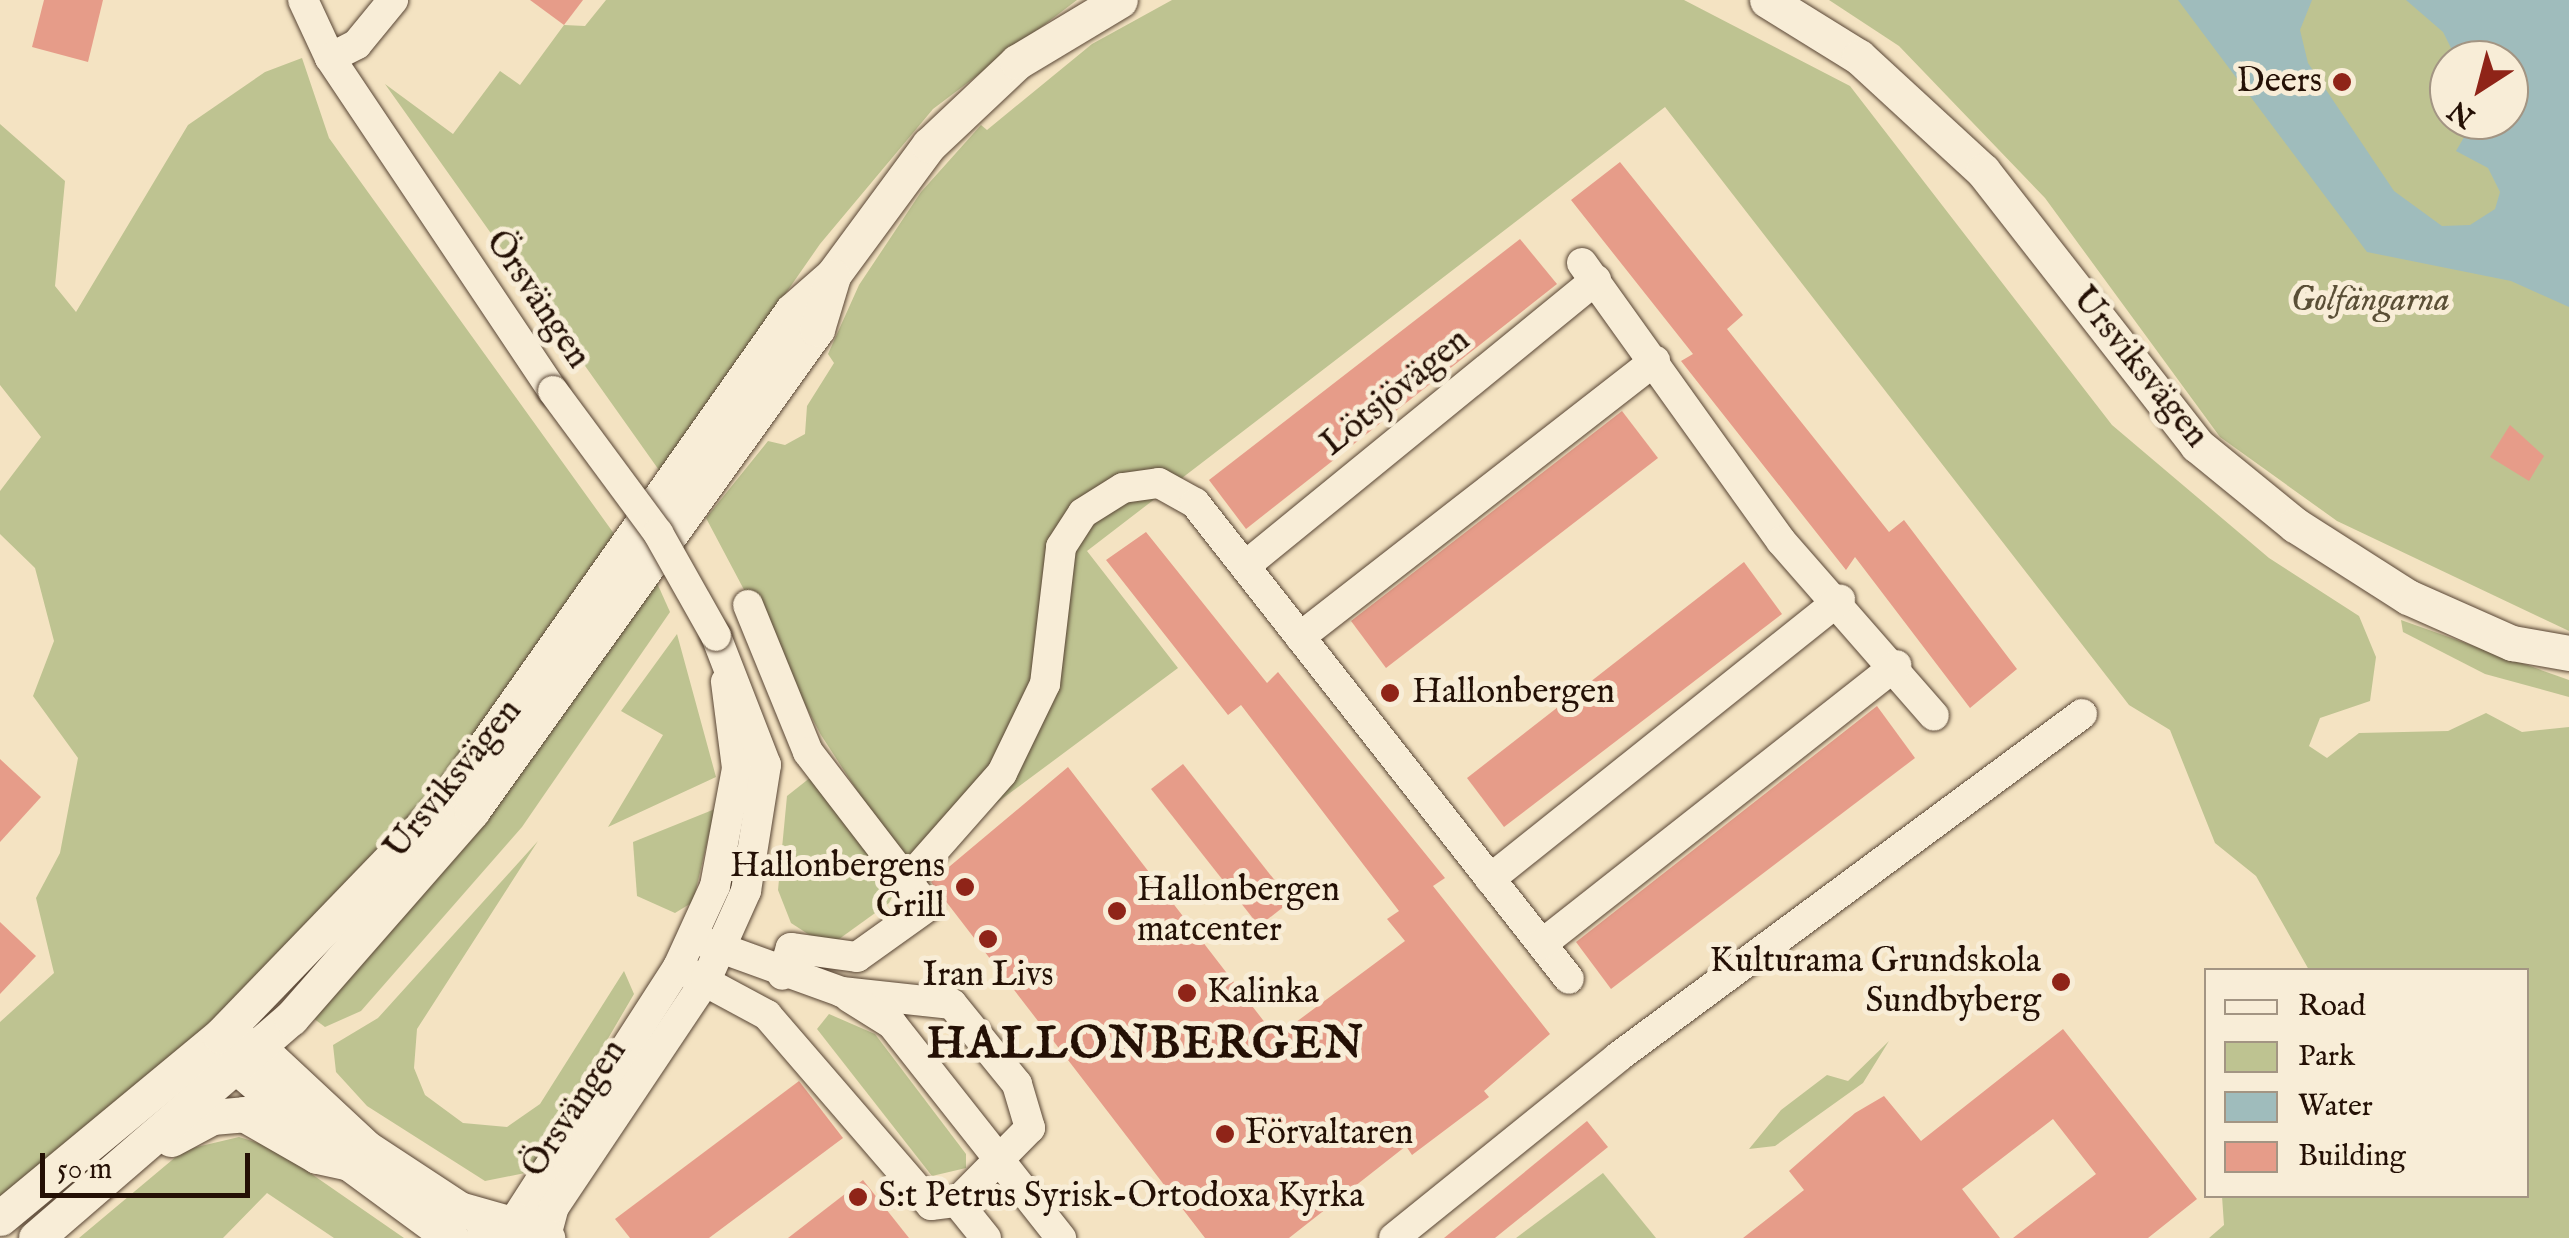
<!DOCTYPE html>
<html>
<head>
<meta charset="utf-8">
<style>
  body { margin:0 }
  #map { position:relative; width:2569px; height:1238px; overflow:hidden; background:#f4e3c2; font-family:"IM FELL English",serif }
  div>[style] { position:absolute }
  .green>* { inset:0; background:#bec391 }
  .water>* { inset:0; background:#9fbcbc }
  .building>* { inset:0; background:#e69c89 }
  .roads { filter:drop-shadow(0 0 2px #584534) drop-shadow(0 0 2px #584534) }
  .minor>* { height:30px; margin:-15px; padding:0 15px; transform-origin:15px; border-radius:15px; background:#f8edd7 }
  .tertiary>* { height:35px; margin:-17.5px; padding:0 17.5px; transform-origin:17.5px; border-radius:17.5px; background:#f8edd7 }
  .bridges { filter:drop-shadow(0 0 2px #584534) drop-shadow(0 0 2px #584534) }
  .minor-bridge>* { height:30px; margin:-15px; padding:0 15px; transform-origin:15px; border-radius:15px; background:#f8edd7 }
  .dots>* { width:28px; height:28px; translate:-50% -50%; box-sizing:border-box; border:5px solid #f8edd7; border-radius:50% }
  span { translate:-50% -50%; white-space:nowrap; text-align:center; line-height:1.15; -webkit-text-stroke:10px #f8edd7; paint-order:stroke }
  .poi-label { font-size:35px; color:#241005 }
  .right { translate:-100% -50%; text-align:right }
  .left { translate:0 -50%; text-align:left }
  .street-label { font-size:35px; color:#241005 }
  .park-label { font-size:35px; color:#5a4f36; font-style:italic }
  .district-label { font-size:45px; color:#241005; font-weight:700; letter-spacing:2.5px }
  .legend { position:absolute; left:2204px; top:968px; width:325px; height:230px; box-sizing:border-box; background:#f8edd7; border:2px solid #a39583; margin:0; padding:12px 18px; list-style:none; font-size:30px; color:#241005 }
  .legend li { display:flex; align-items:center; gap:20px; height:50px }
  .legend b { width:50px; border:2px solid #a39583 }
  .north { position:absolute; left:2429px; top:40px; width:100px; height:100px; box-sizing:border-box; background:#f8edd7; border:2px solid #a39583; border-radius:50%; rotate:216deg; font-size:28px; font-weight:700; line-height:40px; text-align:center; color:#241005 }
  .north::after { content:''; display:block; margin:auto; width:35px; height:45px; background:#8f2418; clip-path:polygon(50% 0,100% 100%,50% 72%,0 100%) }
  .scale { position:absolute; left:40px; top:1153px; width:210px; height:45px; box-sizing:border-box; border:5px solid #241005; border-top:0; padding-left:12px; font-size:30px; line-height:35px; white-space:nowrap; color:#241005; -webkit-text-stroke:8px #f8edd7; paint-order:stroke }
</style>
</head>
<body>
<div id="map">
  <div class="green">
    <i style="clip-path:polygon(606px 0,1077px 0,933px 109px,820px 244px,661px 473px,385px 84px,453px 134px,500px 71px,520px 85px,564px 25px,585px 26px)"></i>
    <i style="clip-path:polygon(1172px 0,1684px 0,1850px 86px,2112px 425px,2269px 558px,2359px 616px,2376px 657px,2370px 701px,2320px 718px,2309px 746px,2327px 758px,2359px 733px,2448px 731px,2486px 713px,2522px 732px,2569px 727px,2569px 1238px,2209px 1238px,2224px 1225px,2222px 1196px,2526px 1196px,2526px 970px,2309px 970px,2256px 876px,2215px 843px,2170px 730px,2129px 705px,1665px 107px,1087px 551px,1178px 668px,908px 869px,821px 735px,706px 518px,768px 441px,785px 445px,805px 434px,807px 406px,834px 363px,828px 354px,859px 285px,921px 192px,981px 125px,987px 130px,1092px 44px)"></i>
    <i style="clip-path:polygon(evenodd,1829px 0,2569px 0,2569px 631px,2337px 521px,2220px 437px,2045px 198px,1899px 46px,1829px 0,2449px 60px,2509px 60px,2509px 120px,2449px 120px,2449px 60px)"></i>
    <i style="clip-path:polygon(302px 58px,329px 138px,620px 542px,439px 785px,296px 942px,123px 1105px,0 1205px,0 1022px,54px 973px,36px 898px,60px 853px,78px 758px,33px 696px,54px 641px,35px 568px,0 534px,0 491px,41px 437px,0 385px,0 124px,65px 181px,55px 286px,76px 312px,188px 125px,265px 72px)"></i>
    <i style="clip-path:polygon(653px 574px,670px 612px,522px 827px,361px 1011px,325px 1027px,313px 1018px)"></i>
    <i style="clip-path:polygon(2401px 620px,2569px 680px,2569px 697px,2485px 674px,2403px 632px)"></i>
    <i style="clip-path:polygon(677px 634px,716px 777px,608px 827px,663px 735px,621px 711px)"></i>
    <i style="clip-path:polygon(811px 777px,900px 882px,889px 903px,828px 947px,791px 923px,778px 890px,787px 796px)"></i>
    <i style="clip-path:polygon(715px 809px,693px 902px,675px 913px,637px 896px,633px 842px)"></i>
    <i style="clip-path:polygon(538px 841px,417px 1029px,414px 1068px,425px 1095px,463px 1123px,507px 1127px,540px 1104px,624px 971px,634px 994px,530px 1172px,485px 1181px,367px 1106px,336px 1072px,333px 1045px,378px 1018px)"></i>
    <i style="clip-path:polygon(829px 1014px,875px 1034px,966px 1154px,966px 1168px,932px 1176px,817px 1029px)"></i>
    <i style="clip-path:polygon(1889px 1041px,1863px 1083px,1775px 1146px,1749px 1149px,1781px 1110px,1827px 1075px,1848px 1081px)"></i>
    <i style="clip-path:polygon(239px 1137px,274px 1148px,404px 1238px,334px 1238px,267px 1193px,223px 1238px,79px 1238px,184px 1150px)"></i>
    <i style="clip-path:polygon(1603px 1173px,1656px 1238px,1516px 1238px)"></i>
  </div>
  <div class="water">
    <i style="clip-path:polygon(2178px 0,2312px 0,2300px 30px,2308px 63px,2394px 191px,2442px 226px,2470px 225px,2495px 209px,2500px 192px,2488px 168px,2456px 151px,2474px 120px,2509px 120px,2509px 60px,2457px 60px,2443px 32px,2406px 0,2569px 0,2569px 307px,2511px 281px,2367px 252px)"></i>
  </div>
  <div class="building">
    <i style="clip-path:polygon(44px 0,103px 0,88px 62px,32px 47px)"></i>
    <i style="clip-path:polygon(530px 0,583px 0,564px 25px)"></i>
    <i style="clip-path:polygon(1620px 162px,1743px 315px,1727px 329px,1889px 532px,1904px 520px,2017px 669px,1970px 708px,1855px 557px,1846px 570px,1681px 361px,1693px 354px,1571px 200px)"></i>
    <i style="clip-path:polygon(1520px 239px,1557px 284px,1246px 529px,1209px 480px)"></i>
    <i style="clip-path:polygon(1622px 411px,1658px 458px,1386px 668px,1351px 621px)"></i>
    <i style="clip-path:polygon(2510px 425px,2544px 456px,2529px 481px,2490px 457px)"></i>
    <i style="clip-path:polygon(1146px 532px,1267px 683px,1278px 672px,1445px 878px,1433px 886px,1550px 1034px,1484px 1091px,1489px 1097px,1412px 1155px,1406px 1146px,1289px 1238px,1205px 1238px,931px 882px,1068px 767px,1276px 1037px,1405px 941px,1387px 919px,1399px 911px,1241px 705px,1228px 715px,1106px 560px)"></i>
    <i style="clip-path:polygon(1744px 562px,1782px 614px,1504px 827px,1467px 778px)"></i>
    <i style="clip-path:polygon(1877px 706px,1915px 758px,1611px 989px,1576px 942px)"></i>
    <i style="clip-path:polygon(0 759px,41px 797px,0 842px)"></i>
    <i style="clip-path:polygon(1183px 764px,1291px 901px,1259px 926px,1151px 789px)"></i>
    <i style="clip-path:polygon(0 922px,36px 956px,0 994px)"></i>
    <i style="clip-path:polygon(2063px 1029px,2197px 1199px,2148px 1238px,2013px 1238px,2096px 1174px,2053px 1119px,1962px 1189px,2000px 1238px,1743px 1238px,1804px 1190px,1789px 1171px,1855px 1113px,1884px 1096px,1921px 1141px)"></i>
    <i style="clip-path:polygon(799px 1081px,843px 1138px,709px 1238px,630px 1238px,615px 1219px)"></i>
    <i style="clip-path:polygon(1587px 1121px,1608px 1147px,1495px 1238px,1444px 1238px)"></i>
    <i style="clip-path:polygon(863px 1180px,909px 1238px,788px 1238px)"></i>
  </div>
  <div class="roads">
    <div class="minor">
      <i style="left:303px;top:0;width:64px;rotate:65deg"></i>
      <i style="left:330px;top:58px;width:401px;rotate:56.2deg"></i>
      <i style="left:330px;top:58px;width:30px;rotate:-27deg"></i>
      <i style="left:357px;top:44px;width:57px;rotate:-50.7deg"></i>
      <i style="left:1582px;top:263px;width:342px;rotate:54.4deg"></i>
      <i style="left:1781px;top:541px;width:232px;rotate:48.8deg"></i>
      <i style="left:1245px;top:566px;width:453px;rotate:-39.2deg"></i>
      <i style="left:748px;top:605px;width:159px;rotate:67.8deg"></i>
      <i style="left:808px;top:752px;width:195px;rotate:52.5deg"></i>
      <i style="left:927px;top:907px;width:86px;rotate:144.5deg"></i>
      <i style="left:857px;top:957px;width:67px;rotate:-172.2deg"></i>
      <i style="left:791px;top:948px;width:28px;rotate:108deg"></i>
      <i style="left:1300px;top:637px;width:450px;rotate:-37.9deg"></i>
      <i style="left:1490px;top:879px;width:448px;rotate:-38.6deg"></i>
      <i style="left:906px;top:882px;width:145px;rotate:-48.6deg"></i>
      <i style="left:1002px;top:773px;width:99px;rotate:-64.2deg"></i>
      <i style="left:1045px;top:684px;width:138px;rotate:-83.3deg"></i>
      <i style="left:1061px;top:547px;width:40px;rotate:-57.1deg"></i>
      <i style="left:1083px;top:513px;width:47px;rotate:-32deg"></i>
      <i style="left:1123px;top:488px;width:36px;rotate:-8deg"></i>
      <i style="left:1159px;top:483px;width:41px;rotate:29.1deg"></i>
      <i style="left:1195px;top:503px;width:605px;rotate:51.84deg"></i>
      <i style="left:1542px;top:944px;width:451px;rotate:-38.2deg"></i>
      <i style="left:678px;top:967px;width:101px;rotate:28.3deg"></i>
      <i style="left:767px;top:1015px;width:251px;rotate:49.2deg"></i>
      <i style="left:931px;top:1205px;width:26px;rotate:-7deg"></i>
      <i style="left:957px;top:1202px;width:104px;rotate:-45.4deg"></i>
      <i style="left:1030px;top:1128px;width:46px;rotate:-106.5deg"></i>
      <i style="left:1017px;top:1084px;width:103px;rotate:-129.1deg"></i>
      <i style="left:952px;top:1004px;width:111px;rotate:-173.8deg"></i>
      <i style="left:842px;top:992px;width:158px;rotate:-160.1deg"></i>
      <i style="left:849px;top:997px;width:51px;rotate:32.1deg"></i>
      <i style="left:892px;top:1024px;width:273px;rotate:51.7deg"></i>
      <i style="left:957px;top:1202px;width:46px;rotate:51.1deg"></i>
      <i style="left:515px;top:1220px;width:301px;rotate:-57.2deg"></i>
      <i style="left:678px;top:967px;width:89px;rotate:-65.4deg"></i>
      <i style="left:715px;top:886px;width:120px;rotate:-79.4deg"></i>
      <i style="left:737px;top:768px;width:87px;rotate:-97.3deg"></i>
      <i style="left:546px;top:1236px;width:30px;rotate:-75deg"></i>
      <i style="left:554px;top:1207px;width:273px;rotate:-56.2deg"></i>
      <i style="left:706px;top:980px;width:98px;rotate:-65.8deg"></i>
      <i style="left:746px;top:891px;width:128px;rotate:-81deg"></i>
      <i style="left:766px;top:765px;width:138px;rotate:-111.2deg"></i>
      <i style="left:1394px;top:1238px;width:288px;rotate:-38.9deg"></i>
      <i style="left:1618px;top:1057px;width:577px;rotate:-36.47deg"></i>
    </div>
    <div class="tertiary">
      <i style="left:1767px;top:0;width:108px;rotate:31.8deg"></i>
      <i style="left:1859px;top:57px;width:168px;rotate:42.6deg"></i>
      <i style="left:1983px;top:171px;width:348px;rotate:52deg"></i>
      <i style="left:2197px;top:445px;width:127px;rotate:39.2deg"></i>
      <i style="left:2295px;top:525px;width:134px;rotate:32.5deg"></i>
      <i style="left:2408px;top:597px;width:114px;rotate:23.9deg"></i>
      <i style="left:2512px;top:643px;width:58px;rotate:10deg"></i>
      <i style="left:240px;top:1042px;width:20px;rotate:18deg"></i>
      <i style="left:259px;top:1048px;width:145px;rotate:43deg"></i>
      <i style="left:365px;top:1147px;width:113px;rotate:33.4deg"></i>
      <i style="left:459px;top:1209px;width:44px;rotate:15.9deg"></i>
      <i style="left:225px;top:1046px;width:24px;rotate:60deg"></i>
      <i style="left:237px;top:1067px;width:148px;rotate:40.6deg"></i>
      <i style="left:349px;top:1163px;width:127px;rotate:36.3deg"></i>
      <i style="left:171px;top:1139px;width:47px;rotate:-28.2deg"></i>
      <i style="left:212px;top:1117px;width:32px;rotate:-5deg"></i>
      <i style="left:244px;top:1114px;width:84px;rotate:29.9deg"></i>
      <i style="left:317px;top:1156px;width:33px;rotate:12deg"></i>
      <i style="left:0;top:1218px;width:286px;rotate:-39.6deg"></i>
      <i style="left:220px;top:1036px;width:324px;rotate:-46deg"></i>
      <i style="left:445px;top:803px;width:602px;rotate:-54.81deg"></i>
      <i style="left:792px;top:311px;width:55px;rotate:-41.3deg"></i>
      <i style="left:833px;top:275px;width:162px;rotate:-53.6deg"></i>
      <i style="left:929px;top:145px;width:121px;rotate:-43.3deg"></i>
      <i style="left:1017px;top:62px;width:120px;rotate:-31deg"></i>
      <i style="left:484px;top:1230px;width:33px;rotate:-18deg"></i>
      <i style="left:515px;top:1220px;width:37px;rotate:29deg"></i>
      <i style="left:36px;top:1238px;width:337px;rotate:-40.8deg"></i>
      <i style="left:291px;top:1018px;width:275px;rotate:-48.8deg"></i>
      <i style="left:472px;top:811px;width:593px;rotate:-54.41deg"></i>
      <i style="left:817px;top:329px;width:55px;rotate:-73.2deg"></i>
    </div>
  </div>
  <div class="bridges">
    <div class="minor-bridge">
      <i style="left:553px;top:391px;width:177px;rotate:53.5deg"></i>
      <i style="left:658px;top:533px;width:118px;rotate:60.6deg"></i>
    </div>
  </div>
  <div class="dots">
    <i style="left:2342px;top:82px;background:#8f2418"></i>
    <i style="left:1390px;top:693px;background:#8f2418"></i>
    <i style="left:965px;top:887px;background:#8f2418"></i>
    <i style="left:1117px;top:911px;background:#8f2418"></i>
    <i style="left:988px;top:939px;background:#8f2418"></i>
    <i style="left:2061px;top:982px;background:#8f2418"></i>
    <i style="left:1187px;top:993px;background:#8f2418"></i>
    <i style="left:1225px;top:1134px;background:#8f2418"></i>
    <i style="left:858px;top:1197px;background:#8f2418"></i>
  </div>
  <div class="poi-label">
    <span class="right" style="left:2322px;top:82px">Deers</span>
    <span class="left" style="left:1412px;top:693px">Hallonbergen</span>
    <span class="right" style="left:945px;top:887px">Hallonbergens<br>Grill</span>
    <span class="left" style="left:1137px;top:911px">Hallonbergen<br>matcenter</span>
    <span class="right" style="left:2041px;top:982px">Kulturama Grundskola<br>Sundbyberg</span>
    <span style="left:988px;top:976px">Iran Livs</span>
    <span class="left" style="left:1207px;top:993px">Kalinka</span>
    <span class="left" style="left:1245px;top:1134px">Förvaltaren</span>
    <span class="left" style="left:878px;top:1197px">S:t Petrus Syrisk-Ortodoxa Kyrka</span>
  </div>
  <div class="street-label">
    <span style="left:537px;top:300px;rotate:56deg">Örsvängen</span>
    <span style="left:2139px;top:368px;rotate:51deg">Ursviksvägen</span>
    <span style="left:1396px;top:393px;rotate:-39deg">Lötsjövägen</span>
    <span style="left:454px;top:780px;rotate:-51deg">Ursviksvägen</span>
    <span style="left:575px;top:1109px;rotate:-56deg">Örsvängen</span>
  </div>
  <div class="park-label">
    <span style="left:2370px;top:301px">Golfängarna</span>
  </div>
  <div class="district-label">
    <span style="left:1146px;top:1045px">HALLONBERGEN</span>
  </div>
  <ul class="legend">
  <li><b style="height:12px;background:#f8edd7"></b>Road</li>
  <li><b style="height:28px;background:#bec391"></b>Park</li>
  <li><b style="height:28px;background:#9fbcbc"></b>Water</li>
  <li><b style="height:28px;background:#e69c89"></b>Building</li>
  </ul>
  <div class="north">N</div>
  <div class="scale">50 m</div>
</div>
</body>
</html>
